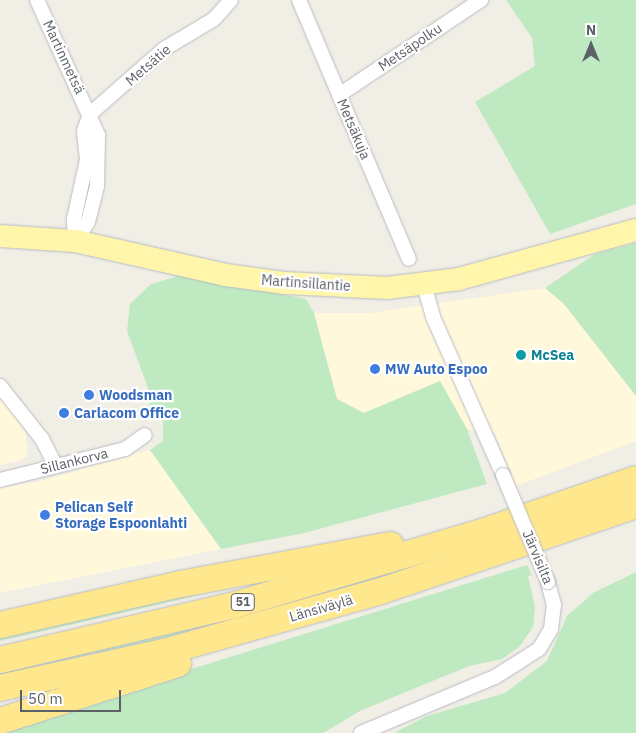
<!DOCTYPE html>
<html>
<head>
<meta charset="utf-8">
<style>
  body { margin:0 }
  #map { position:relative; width:636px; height:733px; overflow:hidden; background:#f0eee5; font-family:"IBM Plex Sans",sans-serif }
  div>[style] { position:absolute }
  .commercial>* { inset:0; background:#fff8db }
  .green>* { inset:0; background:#bfeac1 }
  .roads { filter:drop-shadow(0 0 1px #b9bcc2) drop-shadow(0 0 1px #b9bcc2) }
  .street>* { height:14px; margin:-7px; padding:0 7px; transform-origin:7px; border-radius:7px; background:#fff }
  .primary>* { height:22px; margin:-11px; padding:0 11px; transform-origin:11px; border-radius:11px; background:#fff5ab }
  .highway>* { height:26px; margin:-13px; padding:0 13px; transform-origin:13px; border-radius:13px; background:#ffe78d }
  .bridges { filter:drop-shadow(0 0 1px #b9bcc2) drop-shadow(0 0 1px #b9bcc2) }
  .street-bridge>* { height:14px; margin:-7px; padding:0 7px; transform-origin:7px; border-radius:7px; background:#fff }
  .dots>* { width:14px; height:14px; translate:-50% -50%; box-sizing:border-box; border:2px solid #fff; border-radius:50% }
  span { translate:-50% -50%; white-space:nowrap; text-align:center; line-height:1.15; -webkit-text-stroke:4.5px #fff; paint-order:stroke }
  .shield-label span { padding:1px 4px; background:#fff; border:1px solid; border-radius:4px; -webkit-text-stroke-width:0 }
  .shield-label { font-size:12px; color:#5c6167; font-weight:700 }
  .street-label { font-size:14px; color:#5c6167 }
  .culture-label { font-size:14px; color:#0d838f; font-weight:700 }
  .left { translate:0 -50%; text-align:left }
  .shop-label { font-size:14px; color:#366cbe; font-weight:700 }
  .north { position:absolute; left:566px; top:20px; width:50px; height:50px; -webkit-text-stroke:4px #fff; paint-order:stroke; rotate:0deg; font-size:14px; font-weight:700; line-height:20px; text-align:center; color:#5c6167 }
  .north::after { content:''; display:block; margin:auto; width:18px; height:22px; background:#5c6167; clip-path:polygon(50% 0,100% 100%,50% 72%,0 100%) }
  .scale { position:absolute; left:20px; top:690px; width:101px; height:22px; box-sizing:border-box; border:2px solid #5c6167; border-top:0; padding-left:6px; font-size:15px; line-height:18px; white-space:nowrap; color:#5c6167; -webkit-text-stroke:4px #fff; paint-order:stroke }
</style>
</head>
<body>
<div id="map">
  <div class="commercial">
    <i style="clip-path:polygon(545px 288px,564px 304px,636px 396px,636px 441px,516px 486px,495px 433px,467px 429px,440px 381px,364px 413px,336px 399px,314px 313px,370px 313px)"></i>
    <i style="clip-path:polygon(0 395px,24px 427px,28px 448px,26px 457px,19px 461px,0 465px)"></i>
    <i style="clip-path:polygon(150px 450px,221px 549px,0 593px,0 488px,40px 481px)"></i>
  </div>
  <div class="green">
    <i style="clip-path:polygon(506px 0,636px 0,636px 204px,550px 234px,475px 102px,535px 66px,532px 38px)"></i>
    <i style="clip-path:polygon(636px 243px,636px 396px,564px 304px,545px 288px,595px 254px)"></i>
    <i style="clip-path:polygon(182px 275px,306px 299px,314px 313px,337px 399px,364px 413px,440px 381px,467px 429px,487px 484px,304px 533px,221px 549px,150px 450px,163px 441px,163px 421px,150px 410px,148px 388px,127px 331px,130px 304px,151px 284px)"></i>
    <i style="clip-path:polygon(538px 531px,316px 598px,123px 649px,0 676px,0 670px,466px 547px)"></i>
    <i style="clip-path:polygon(527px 565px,532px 575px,528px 576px,535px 607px,533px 627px,520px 646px,502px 659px,469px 666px,360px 711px,323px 733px,0 733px,91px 700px)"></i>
    <i style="clip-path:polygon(636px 572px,636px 733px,394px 733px,427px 716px,505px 693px,547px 661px,567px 616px,593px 593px)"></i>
    <i style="clip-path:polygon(223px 588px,178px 600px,0 641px,0 633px)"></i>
  </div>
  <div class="roads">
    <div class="street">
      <i style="left:37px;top:0;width:148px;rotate:65.7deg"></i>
      <i style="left:98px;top:135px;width:51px;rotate:91.1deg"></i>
      <i style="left:97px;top:186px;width:37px;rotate:104deg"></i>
      <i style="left:88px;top:222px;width:23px;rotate:124deg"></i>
      <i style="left:299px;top:0;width:281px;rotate:67deg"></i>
      <i style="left:339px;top:95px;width:171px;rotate:-33.8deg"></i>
      <i style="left:90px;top:114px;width:98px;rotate:-41.3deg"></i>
      <i style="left:164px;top:49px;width:58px;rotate:-31deg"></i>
      <i style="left:214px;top:19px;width:25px;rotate:-48deg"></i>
      <i style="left:75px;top:241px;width:22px;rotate:-93deg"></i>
      <i style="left:74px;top:219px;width:60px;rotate:-77.6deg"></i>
      <i style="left:87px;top:160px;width:29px;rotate:-96deg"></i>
      <i style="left:84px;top:131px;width:18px;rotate:-71deg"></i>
      <i style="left:424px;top:285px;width:33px;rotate:74deg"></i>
      <i style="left:433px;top:317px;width:173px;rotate:66.1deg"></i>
      <i style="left:0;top:386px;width:68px;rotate:51.6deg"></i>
      <i style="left:42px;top:439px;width:30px;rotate:63deg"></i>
      <i style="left:0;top:480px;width:129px;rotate:-13.9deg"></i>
      <i style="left:125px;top:449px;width:24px;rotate:-35deg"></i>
      <i style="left:361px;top:733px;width:145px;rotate:-22.7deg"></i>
      <i style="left:495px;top:677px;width:52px;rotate:-32.5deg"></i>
      <i style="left:539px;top:649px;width:23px;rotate:-59deg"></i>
      <i style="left:551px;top:629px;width:24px;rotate:-83deg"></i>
      <i style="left:554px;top:605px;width:24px;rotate:-105deg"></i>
    </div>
    <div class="primary">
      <i style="left:0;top:236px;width:75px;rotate:3.8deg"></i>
      <i style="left:75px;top:241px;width:155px;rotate:12.7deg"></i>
      <i style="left:226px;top:275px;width:60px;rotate:7.7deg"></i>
      <i style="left:285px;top:283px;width:102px;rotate:2.8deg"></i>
      <i style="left:387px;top:288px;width:73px;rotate:-7.1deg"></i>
      <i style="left:459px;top:279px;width:184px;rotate:-15.5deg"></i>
    </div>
    <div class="highway">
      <i style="left:0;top:625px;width:186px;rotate:-12.8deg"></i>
      <i style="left:181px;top:584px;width:213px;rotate:-10.6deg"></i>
      <i style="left:0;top:660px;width:237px;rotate:-13.2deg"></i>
      <i style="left:231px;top:606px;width:262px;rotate:-16.4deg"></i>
      <i style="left:482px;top:532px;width:163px;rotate:-19deg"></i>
      <i style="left:0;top:688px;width:168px;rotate:-12.4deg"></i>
      <i style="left:164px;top:652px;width:225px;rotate:-15.7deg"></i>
      <i style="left:381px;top:591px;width:269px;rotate:-18.6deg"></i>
      <i style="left:0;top:721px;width:187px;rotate:-17.8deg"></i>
    </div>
  </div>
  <div class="bridges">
    <div class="street-bridge">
      <i style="left:503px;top:475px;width:116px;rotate:67.2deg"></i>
    </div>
  </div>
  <div class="dots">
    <i style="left:521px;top:355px;background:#0f9aa8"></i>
    <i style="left:375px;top:369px;background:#3f7fe0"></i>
    <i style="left:89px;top:395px;background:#3f7fe0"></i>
    <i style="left:64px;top:413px;background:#3f7fe0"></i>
    <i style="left:45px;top:515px;background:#3f7fe0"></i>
  </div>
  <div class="shield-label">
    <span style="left:243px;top:602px">51</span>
  </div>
  <div class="street-label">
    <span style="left:410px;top:47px;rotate:-34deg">Metsäpolku</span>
    <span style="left:64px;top:57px;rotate:65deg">Martinmetsä</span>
    <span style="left:148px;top:65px;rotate:-41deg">Metsätie</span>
    <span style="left:354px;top:129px;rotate:67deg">Metsäkuja</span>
    <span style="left:306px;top:283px;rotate:4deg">Martinsillantie</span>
    <span style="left:74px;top:461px;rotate:-14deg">Sillankorva</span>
    <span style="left:538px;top:557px;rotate:67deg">Järvisilta</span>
    <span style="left:321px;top:608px;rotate:-16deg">Länsiväylä</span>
  </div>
  <div class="culture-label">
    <span class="left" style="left:531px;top:355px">McSea</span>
  </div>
  <div class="shop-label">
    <span class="left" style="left:385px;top:369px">MW Auto Espoo</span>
    <span class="left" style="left:99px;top:395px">Woodsman</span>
    <span class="left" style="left:74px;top:413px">Carlacom Office</span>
    <span class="left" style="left:55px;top:515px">Pelican Self<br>Storage Espoonlahti</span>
  </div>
  <div class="north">N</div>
  <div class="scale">50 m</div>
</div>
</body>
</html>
